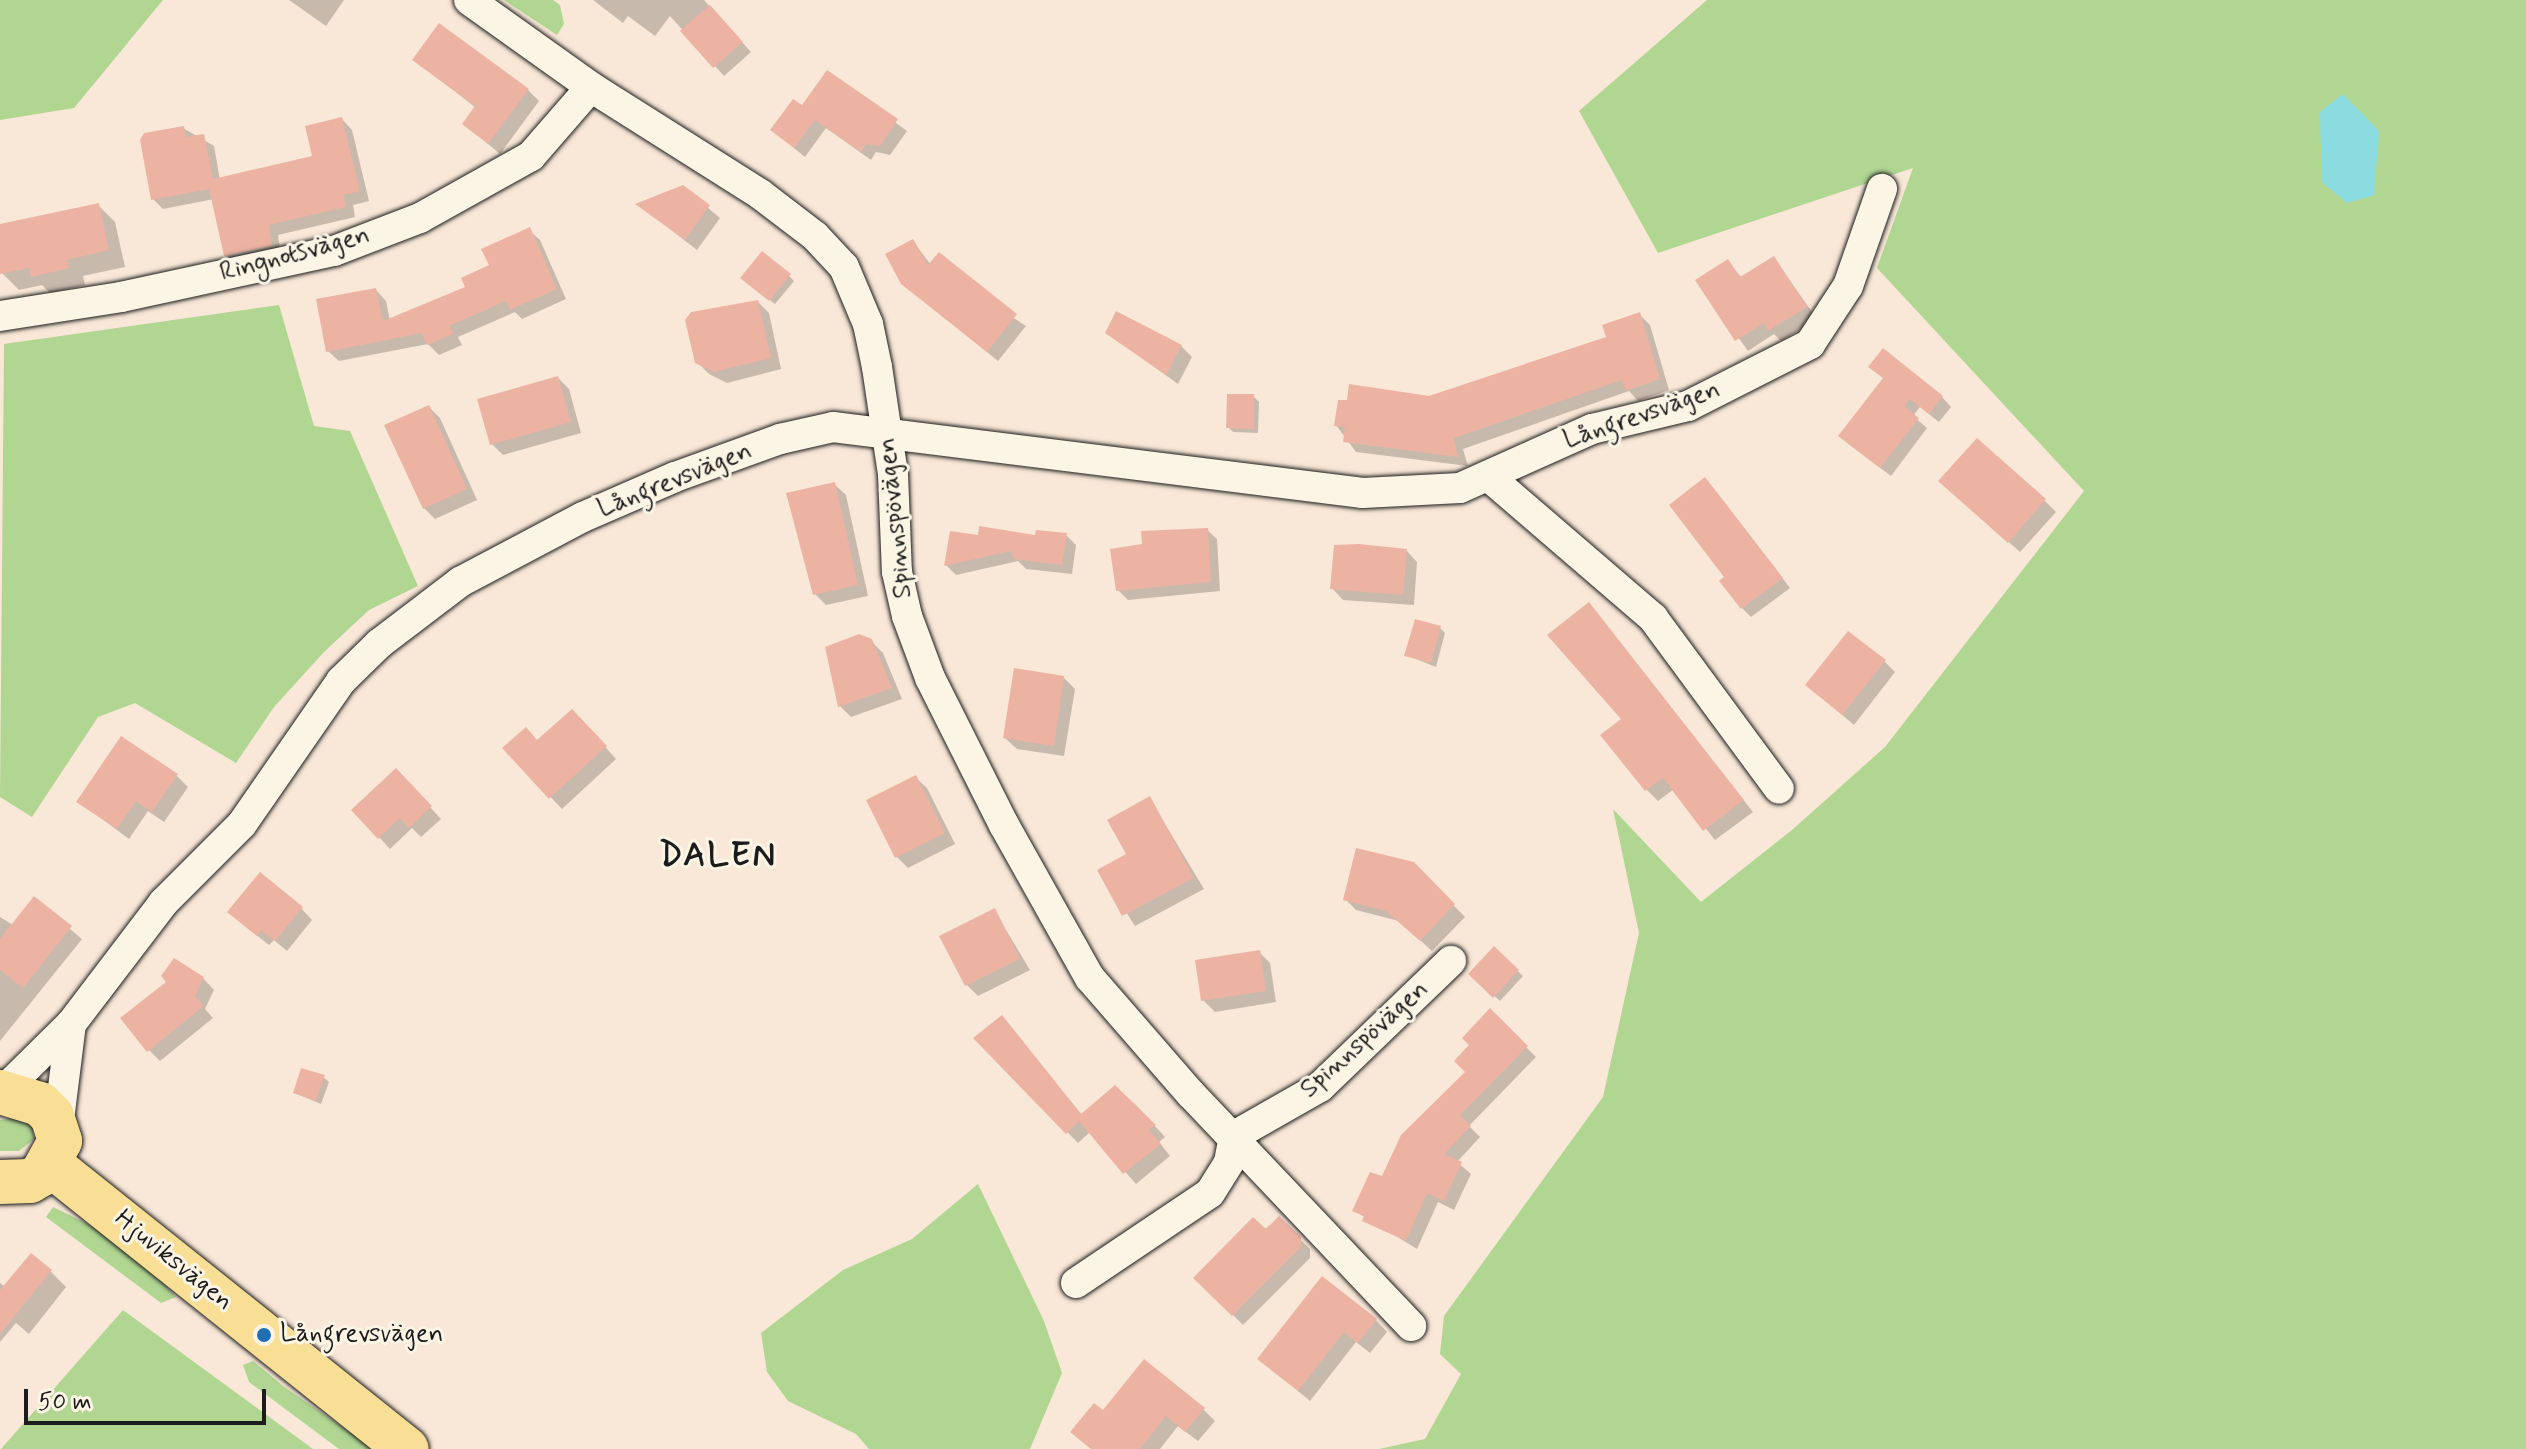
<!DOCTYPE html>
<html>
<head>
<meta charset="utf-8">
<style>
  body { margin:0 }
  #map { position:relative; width:2526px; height:1449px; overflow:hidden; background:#f9e8d8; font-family:Mynerve,sans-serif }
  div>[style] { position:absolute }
  .green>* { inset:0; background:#b0d692 }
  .water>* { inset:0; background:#8adbe0 }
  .shadow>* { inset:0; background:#0003 }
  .building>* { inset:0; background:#ecb3a3 }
  .roads { filter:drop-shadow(0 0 2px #1c1c1c) drop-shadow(0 0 2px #1c1c1c) }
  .minor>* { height:30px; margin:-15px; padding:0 15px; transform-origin:15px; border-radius:15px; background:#fcf5e5 }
  .primary>* { height:44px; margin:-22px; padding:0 22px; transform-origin:22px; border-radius:22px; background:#f9df96 }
  .dots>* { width:22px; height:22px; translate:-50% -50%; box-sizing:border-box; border:4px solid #fcf5e5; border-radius:50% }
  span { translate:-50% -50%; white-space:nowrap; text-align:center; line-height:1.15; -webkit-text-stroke:6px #fcf5e5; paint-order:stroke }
  .street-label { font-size:26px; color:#1c1c1c }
  .poi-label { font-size:26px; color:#1c1c1c }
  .left { translate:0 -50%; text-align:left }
  .district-label { font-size:34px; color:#1c1c1c; font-weight:700; letter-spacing:2px }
  .scale { position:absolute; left:24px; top:1389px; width:242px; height:36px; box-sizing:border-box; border:4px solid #1c1c1c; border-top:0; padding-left:10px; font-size:24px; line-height:28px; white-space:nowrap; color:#1c1c1c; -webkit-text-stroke:6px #fcf5e5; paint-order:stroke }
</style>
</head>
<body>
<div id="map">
  <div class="green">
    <i style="clip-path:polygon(0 0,163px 0,74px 108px,0 120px)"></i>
    <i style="clip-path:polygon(504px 0,553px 0,560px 5px,564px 24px,557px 35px)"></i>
    <i style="clip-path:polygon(1707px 0,2526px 0,2526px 1449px,1379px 1449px,1425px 1439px,1461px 1374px,1440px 1354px,1444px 1316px,1603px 1097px,1639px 933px,1613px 809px,1701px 902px,1792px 830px,1885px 747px,2084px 491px,1877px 268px,1913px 168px,1658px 253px,1579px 111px)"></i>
    <i style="clip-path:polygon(279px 305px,314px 426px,350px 431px,418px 586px,369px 610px,324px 652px,274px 707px,236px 763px,135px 703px,98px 717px,32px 817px,0 797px,4px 344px)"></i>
    <i style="clip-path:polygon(15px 1118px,32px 1127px,34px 1139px,19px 1151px,0 1151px,0 1120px)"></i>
    <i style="clip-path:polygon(978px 1184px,1044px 1321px,1062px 1373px,1030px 1449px,869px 1449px,856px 1434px,788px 1401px,767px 1372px,761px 1333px,843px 1270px,912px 1239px)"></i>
    <i style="clip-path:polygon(53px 1207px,100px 1230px,149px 1267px,176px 1297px,161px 1303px,46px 1217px)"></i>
    <i style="clip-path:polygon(123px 1310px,313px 1449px,1px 1449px)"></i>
    <i style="clip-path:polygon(253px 1361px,283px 1386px,374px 1449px,339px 1449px,249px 1382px,243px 1365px)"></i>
  </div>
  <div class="water">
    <i style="clip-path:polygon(2343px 94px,2379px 131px,2374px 195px,2347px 203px,2322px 182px,2320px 112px)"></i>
  </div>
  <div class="shadow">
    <i style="clip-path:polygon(289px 0,344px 0,326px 26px)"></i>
    <i style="clip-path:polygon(593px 0,704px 0,751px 52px,724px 76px,670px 16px,655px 36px,628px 16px,623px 23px)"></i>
    <i style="clip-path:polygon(415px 60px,528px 90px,539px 101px,500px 154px,464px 124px,476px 108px)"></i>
    <i style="clip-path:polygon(827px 73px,907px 131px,890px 155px,876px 152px,871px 160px,826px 128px,805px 157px,772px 130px,802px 108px)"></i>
    <i style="clip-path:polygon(342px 119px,352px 130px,369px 201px,353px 205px,355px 217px,278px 235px,281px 256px,236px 265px,226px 255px,214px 199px,163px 209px,153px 199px,183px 128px,214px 146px,220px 180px,314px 157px)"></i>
    <i style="clip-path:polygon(683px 187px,720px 218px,697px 250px,639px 205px)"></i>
    <i style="clip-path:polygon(98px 205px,115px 222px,125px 267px,83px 276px,85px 285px,50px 293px,42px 285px,19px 290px,2px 273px,0 227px)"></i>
    <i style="clip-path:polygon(529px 230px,540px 240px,566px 299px,522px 319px,515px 312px,458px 337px,462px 345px,439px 355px,428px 344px,339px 361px,328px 351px,376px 290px,386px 301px,390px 321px,468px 288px)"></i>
    <i style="clip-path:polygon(913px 241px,931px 265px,1026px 326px,998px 361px,902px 283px)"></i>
    <i style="clip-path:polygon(1774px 258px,1817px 319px,1781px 341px,1774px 334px,1748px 351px,1698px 281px,1728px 262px,1742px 278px)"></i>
    <i style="clip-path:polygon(789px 276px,794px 281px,775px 304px,748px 283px)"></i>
    <i style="clip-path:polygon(758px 302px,769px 313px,781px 369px,727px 383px,709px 374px,697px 362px)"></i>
    <i style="clip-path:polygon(1639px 314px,1650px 325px,1669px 390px,1638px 401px,1629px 391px,1463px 449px,1468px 466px,1356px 452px,1336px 425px,1348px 403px,1429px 398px,1609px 338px)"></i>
    <i style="clip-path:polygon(1107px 333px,1181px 346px,1192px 357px,1178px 384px)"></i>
    <i style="clip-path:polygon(1871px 367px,1942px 397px,1951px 407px,1939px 422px,1920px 407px,1913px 416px,1927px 428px,1891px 476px,1850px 445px,1884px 379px)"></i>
    <i style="clip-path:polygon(558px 378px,569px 389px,581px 433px,503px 455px,492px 444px)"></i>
    <i style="clip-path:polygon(1253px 396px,1259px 402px,1258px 433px,1233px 432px,1228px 427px)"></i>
    <i style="clip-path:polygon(429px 407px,440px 418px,477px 500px,435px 519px,424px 508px)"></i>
    <i style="clip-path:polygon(834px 484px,846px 495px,868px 596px,826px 605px,815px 594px)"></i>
    <i style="clip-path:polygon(1714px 489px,1790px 588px,1751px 617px,1742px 608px)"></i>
    <i style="clip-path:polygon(1952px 492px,2045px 501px,2056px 512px,2020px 552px)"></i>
    <i style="clip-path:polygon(1207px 530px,1217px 539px,1220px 591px,1128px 600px,1118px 590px)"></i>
    <i style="clip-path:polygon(1066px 535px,1076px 545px,1072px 574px,1026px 569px,1018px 561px,956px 575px,946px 565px,979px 538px)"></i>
    <i style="clip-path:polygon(1406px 550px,1417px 562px,1414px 605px,1343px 600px,1332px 588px)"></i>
    <i style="clip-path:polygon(1599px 616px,1753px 812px,1715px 840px,1674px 789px,1658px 801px,1647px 790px)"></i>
    <i style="clip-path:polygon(1440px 628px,1445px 633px,1436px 667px,1406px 655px)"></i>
    <i style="clip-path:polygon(871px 641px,883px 653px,902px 699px,851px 717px,840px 706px)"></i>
    <i style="clip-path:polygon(1884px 661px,1895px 672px,1854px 725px,1807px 685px)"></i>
    <i style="clip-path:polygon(1064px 678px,1075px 689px,1064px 756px,1017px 749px,1005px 738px)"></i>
    <i style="clip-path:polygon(583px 722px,616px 759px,562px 809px,505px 749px,538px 742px)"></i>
    <i style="clip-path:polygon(177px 776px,188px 787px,164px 822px,148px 811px,129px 839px,78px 801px)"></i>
    <i style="clip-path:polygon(915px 777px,927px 788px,955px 844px,908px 868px,896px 856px)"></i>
    <i style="clip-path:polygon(407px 782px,441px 819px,421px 837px,412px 828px,390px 849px,354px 810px)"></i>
    <i style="clip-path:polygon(1150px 799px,1204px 889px,1135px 926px,1100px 871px,1129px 855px)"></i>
    <i style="clip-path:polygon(1413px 864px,1465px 917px,1432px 951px,1399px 921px,1356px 910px,1345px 899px)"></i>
    <i style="clip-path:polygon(34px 899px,82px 939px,0 1041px,0 917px,13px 925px)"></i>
    <i style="clip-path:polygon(301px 908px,312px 920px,287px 951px,274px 940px,269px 945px,241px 923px)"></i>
    <i style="clip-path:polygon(994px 910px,1030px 970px,978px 996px,967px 985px)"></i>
    <i style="clip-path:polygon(1494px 949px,1523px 976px,1500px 1001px,1471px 974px)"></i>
    <i style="clip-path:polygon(1259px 952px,1270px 963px,1276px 1002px,1215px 1012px,1203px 1000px)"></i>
    <i style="clip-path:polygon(203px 978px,214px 990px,205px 1009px,213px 1018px,160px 1061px,149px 1050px)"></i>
    <i style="clip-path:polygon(1490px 1011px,1536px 1057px,1469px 1126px,1480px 1137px,1457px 1162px,1471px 1174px,1454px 1210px,1438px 1202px,1417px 1249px,1355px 1211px,1468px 1072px,1472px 1045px)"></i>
    <i style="clip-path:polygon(1002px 1018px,1082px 1115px,1134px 1103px,1165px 1137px,1159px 1142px,1170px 1156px,1136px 1184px,1090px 1132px,1078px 1143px,976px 1039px)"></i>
    <i style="clip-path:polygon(323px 1077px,329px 1082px,321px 1104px,295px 1093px)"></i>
    <i style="clip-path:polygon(1279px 1219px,1310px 1249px,1310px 1258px,1243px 1325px,1196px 1278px)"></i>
    <i style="clip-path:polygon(50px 1271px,66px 1287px,29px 1334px,16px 1323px,0 1342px,0 1283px,5px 1287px)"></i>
    <i style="clip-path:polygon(1376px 1320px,1387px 1332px,1370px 1353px,1356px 1342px,1310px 1401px,1260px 1359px)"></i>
    <i style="clip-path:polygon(1204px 1410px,1215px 1421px,1198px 1441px,1178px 1426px,1160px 1449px,1091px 1449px,1072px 1432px,1103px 1413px)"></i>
  </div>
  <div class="building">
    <i style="clip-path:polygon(710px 5px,743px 42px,713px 68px,680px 31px)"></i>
    <i style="clip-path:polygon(439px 23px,529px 89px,488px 144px,462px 124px,475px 106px,412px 60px)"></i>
    <i style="clip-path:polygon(827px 70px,898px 119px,880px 146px,866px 144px,861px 152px,815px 120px,794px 148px,770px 130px,793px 99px,802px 105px)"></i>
    <i style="clip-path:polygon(342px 117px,360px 191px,344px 195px,346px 207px,269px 225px,272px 246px,224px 256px,209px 189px,151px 200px,140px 140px,144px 133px,184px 126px,186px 137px,204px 134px,213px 179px,312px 156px,305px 126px)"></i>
    <i style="clip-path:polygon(683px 185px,710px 205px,685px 240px,635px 204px)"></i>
    <i style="clip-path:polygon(99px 203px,109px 250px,67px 260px,69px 268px,31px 277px,29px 268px,0 274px,0 224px)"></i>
    <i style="clip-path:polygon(530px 227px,557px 289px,510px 310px,506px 301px,449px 326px,453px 334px,427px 345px,422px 333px,326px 352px,316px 299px,376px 288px,383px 321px,465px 287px,461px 278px,489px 265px,481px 249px)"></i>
    <i style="clip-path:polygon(913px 239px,928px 265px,939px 252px,1017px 314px,987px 352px,901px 284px,885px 254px)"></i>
    <i style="clip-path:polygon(762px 251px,791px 274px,769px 301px,740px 278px)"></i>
    <i style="clip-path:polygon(1774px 256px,1807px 307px,1768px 331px,1764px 323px,1735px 341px,1695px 280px,1728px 259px,1740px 277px)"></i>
    <i style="clip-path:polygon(758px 300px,771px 358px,714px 372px,695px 363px,685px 320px,691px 312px)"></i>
    <i style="clip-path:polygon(1116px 311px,1182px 345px,1166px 375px,1105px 333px)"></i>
    <i style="clip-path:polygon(1640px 312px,1660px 379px,1626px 391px,1622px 380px,1454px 438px,1458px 457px,1343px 442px,1345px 427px,1334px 426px,1338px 400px,1347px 400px,1349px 384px,1429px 396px,1606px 337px,1602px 325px)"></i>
    <i style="clip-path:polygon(1883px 348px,1943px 396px,1929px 414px,1910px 399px,1904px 406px,1919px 418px,1880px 468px,1838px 436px,1883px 378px,1868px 367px)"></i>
    <i style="clip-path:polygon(558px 376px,571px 422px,490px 445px,477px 399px)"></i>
    <i style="clip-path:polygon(1227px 394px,1254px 394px,1254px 429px,1226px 428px)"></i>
    <i style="clip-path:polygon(429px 405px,467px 489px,423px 509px,384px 425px)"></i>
    <i style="clip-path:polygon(1977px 438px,2046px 499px,2008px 543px,1938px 481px)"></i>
    <i style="clip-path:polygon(1705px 477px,1783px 578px,1741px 609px,1719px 581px,1724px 577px,1669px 505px)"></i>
    <i style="clip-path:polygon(835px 482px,858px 585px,813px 595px,786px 493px)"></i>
    <i style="clip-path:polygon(979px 526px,1035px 535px,1036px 530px,1067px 533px,1062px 565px,1014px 559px,1011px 551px,944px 566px,950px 531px,978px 535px)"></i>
    <i style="clip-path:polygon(1208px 528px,1211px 582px,1116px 591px,1110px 549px,1142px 544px,1141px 531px)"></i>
    <i style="clip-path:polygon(1359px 544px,1407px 549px,1403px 595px,1330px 589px,1334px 545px)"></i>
    <i style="clip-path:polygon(1589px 602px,1744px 800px,1703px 831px,1663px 778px,1645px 791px,1600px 735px,1621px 719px,1547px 635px)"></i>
    <i style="clip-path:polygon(1415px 619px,1441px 626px,1431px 663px,1404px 656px)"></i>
    <i style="clip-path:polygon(1848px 631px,1886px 660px,1842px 715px,1805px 685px)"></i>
    <i style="clip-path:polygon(859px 634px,872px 639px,892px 688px,838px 707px,825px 647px)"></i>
    <i style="clip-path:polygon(1014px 668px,1064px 676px,1054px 746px,1003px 738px)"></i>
    <i style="clip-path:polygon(572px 709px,607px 746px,549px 799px,502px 748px,526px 727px,537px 740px)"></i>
    <i style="clip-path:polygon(121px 736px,178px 774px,152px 812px,136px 801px,117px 829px,76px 802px)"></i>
    <i style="clip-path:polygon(396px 768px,432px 806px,409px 828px,400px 818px,378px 839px,351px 810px)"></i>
    <i style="clip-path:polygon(916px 775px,945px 833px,895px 858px,866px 800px)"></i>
    <i style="clip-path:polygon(1150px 796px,1194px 878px,1122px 916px,1097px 870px,1126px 854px,1107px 820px)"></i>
    <i style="clip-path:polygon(1356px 848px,1414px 862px,1455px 904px,1420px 941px,1386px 911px,1343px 900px)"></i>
    <i style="clip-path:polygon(260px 872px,303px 907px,275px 941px,261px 930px,257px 936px,227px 912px)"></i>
    <i style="clip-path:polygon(34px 896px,72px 926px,23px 988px,0 970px,0 939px)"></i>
    <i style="clip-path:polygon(995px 908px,1020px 959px,965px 986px,939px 936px)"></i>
    <i style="clip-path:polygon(1494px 946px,1519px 970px,1493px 998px,1468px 974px)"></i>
    <i style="clip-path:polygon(1260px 950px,1266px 991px,1201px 1001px,1195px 960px)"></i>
    <i style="clip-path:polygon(174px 958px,204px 977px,195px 996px,204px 1006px,147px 1052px,120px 1018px,166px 982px,161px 976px)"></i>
    <i style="clip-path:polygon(1490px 1008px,1528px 1046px,1460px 1115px,1471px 1126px,1444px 1154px,1462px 1162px,1444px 1201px,1427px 1193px,1406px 1241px,1362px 1221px,1364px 1216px,1352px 1211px,1370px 1172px,1382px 1176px,1401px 1135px,1465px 1072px,1454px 1061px,1469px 1045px,1462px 1038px)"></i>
    <i style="clip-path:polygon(1002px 1015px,1081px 1114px,1115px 1085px,1156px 1125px,1149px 1130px,1161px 1144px,1123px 1174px,1079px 1121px,1066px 1134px,973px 1038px)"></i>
    <i style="clip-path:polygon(301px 1068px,325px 1075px,316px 1101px,293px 1093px)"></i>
    <i style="clip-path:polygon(1279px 1216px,1301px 1237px,1301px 1247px,1232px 1316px,1193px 1278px,1253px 1217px,1266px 1229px)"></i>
    <i style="clip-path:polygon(31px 1253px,52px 1270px,0 1334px,0 1290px)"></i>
    <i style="clip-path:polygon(1322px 1276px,1377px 1319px,1358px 1343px,1344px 1332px,1298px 1391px,1257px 1359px)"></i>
    <i style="clip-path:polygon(1144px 1359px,1205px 1408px,1185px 1432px,1166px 1416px,1140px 1449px,1091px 1449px,1070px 1432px,1094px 1403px,1103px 1410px)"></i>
  </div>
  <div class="roads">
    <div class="minor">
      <i style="left:469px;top:0;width:153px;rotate:35.5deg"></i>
      <i style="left:594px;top:89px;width:196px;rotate:32.3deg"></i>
      <i style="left:760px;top:194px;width:69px;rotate:37.4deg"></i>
      <i style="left:815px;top:236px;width:42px;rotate:46.9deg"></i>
      <i style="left:844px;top:267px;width:62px;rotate:67.2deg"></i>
      <i style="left:868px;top:324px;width:44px;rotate:78.2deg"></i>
      <i style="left:877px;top:367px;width:108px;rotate:81.5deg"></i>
      <i style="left:893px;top:474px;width:98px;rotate:87.7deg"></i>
      <i style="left:897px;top:572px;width:45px;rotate:77.2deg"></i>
      <i style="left:907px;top:616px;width:66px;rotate:69.6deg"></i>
      <i style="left:930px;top:678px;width:165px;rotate:63.3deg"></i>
      <i style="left:1004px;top:825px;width:176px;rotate:60.7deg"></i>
      <i style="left:1090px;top:978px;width:154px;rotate:49deg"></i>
      <i style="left:1191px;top:1094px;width:320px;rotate:46.5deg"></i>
      <i style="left:0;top:316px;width:122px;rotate:-8.9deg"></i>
      <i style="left:121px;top:297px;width:218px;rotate:-12.2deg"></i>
      <i style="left:334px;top:251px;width:92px;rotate:-21deg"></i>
      <i style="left:420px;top:218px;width:127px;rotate:-29.2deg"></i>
      <i style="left:531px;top:156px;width:91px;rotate:-49deg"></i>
      <i style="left:1488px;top:476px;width:218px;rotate:40.7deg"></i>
      <i style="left:1653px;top:618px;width:212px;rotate:53.6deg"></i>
      <i style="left:3px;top:1091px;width:95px;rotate:-44.6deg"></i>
      <i style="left:71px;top:1024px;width:153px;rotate:-52.7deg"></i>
      <i style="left:164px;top:902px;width:110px;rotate:-45deg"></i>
      <i style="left:242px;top:824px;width:174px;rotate:-55.3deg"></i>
      <i style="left:341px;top:681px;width:54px;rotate:-44.3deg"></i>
      <i style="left:380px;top:643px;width:101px;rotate:-37.3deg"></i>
      <i style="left:460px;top:582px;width:139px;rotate:-27.9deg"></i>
      <i style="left:583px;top:517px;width:100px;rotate:-23.5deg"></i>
      <i style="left:675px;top:477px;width:112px;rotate:-19.9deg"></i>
      <i style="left:780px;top:439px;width:54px;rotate:-12.8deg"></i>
      <i style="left:833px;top:427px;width:534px;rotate:7.1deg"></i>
      <i style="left:1363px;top:493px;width:97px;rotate:-3deg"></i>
      <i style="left:1460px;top:488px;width:145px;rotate:-24.1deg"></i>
      <i style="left:1592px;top:429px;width:99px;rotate:-13.5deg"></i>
      <i style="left:1688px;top:406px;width:137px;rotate:-26.9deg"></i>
      <i style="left:1810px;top:344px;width:69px;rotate:-56.8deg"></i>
      <i style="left:1848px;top:286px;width:103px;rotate:-70.7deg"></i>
      <i style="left:58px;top:1128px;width:105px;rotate:-82.9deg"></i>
      <i style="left:1076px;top:1283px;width:161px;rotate:-33.9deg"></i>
      <i style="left:1210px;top:1193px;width:36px;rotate:-58deg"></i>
      <i style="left:1229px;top:1162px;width:26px;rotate:-79deg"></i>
      <i style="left:1234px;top:1136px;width:99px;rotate:-29.7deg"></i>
      <i style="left:1320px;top:1087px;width:182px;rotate:-43.9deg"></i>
    </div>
    <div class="primary">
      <i style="left:0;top:1092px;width:42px;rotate:16.7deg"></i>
      <i style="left:40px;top:1104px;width:17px;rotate:45deg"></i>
      <i style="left:52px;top:1116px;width:26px;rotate:72deg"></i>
      <i style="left:60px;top:1141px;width:38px;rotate:119deg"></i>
      <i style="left:42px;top:1174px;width:14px;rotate:150deg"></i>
      <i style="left:30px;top:1181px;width:30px;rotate:178deg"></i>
      <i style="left:51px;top:1165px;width:455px;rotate:38.6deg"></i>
    </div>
  </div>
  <div class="dots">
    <i style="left:264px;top:1335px;background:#1f6fb2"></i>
  </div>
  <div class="street-label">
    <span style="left:295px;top:255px;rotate:-15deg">Ringnotsvägen</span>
    <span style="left:1642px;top:416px;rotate:-19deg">Långrevsvägen</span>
    <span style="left:675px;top:481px;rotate:-22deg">Långrevsvägen</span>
    <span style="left:896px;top:518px;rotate:-96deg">Spinnspövägen</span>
    <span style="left:1365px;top:1040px;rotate:-42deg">Spinnspövägen</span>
    <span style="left:173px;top:1261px;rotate:39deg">Hjuviksvägen</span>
  </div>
  <div class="poi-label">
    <span class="left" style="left:280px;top:1335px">Långrevsvägen</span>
  </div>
  <div class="district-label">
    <span style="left:718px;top:856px">DALEN</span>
  </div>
  <div class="scale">50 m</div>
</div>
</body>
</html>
